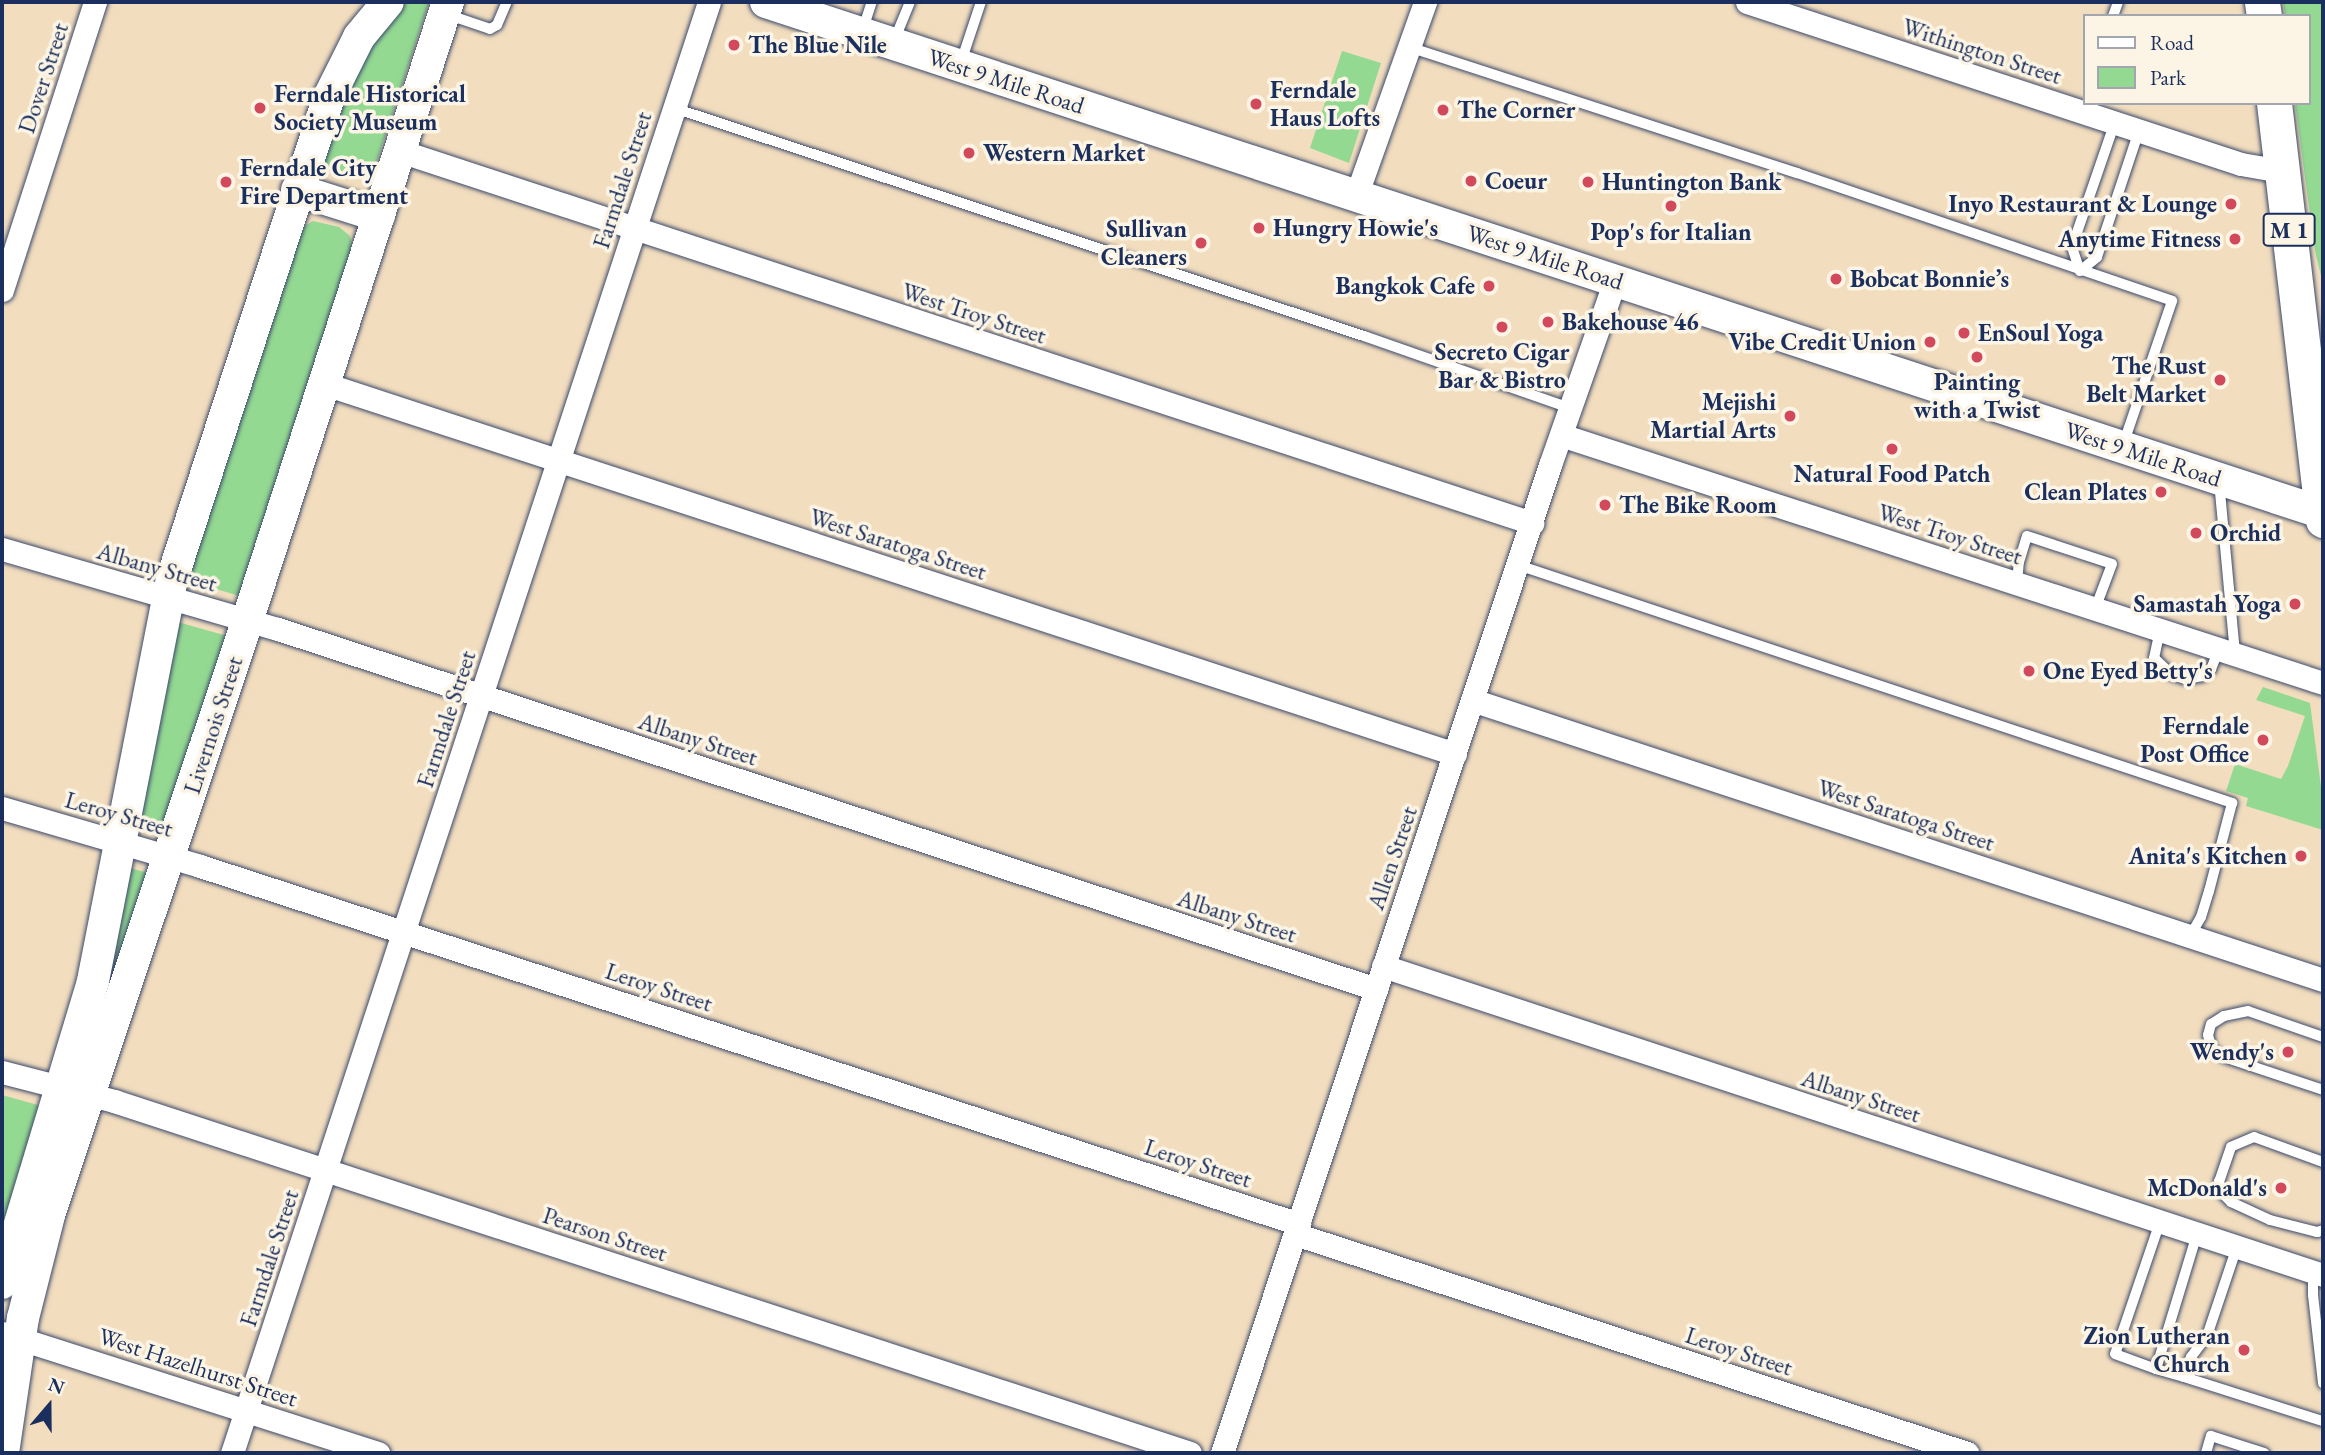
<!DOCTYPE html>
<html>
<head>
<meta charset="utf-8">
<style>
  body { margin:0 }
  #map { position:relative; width:2325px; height:1455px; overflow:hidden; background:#f2ddbe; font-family:"EB Garamond",serif }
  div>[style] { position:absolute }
  .green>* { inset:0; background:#94d992 }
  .roads { filter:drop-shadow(0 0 2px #3b496c) drop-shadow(0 0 2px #3b496c) }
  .lane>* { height:10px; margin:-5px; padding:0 5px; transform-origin:5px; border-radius:5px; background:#fff }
  .street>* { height:23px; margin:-11.5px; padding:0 11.5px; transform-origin:11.5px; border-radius:11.5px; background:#fff }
  .secondary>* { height:32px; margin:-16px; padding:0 16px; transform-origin:16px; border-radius:16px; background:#fff }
  .primary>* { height:35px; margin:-17.5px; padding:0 17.5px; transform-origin:17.5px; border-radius:17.5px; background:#fff }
  .dots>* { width:19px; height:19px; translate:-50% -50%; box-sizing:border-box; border:4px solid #fcf5e5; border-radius:50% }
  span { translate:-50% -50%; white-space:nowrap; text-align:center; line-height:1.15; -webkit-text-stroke:7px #fcf5e5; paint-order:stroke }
  .shield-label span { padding:2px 5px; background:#fcf5e5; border:2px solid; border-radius:5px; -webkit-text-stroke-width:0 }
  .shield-label { font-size:23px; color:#1b2f5e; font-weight:700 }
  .poi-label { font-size:24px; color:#1b2f5e; font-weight:700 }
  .left { translate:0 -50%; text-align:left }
  .right { translate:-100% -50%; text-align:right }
  .street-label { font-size:24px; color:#1b2f5e }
  .frame { position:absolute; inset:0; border:4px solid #1b2f5e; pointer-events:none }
  .legend { position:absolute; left:2083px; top:14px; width:228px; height:91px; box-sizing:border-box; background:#fcf5e5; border:2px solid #a2a6af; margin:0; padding:9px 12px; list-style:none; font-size:21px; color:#1b2f5e }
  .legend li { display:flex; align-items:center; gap:14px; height:35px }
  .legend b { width:35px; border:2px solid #a2a6af }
  .north { position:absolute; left:14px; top:1371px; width:70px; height:70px; -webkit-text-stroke:5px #fcf5e5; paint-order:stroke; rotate:20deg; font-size:19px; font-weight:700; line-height:28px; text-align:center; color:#1b2f5e }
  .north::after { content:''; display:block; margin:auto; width:24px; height:32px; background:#1b2f5e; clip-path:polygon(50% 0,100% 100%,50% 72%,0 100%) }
</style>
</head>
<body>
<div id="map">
  <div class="green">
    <i style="clip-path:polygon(402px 2px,429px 2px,375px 167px,361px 179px,338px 179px,324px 166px,323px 158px,351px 73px)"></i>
    <i style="clip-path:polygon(2283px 2px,2323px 2px,2323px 284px,2315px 251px,2295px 103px,2309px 103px,2309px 16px,2285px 16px)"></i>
    <i style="clip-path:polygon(1342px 51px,1381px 63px,1349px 163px,1310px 148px)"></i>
    <i style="clip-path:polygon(313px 221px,339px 227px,350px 236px,354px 251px,243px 597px,182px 579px,301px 228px)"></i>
    <i style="clip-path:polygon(174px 621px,231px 637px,166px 835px,136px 823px)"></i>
    <i style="clip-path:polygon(2263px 687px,2310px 703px,2323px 802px,2323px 830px,2246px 806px,2248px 798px,2226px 791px,2235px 764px,2281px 779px,2288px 766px,2305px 716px,2256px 700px)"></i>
    <i style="clip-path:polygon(129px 868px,153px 874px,81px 1071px)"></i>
    <i style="clip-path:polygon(2px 1095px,45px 1107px,2px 1239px)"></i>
  </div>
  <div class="roads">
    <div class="lane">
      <i style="left:446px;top:14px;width:46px;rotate:18.8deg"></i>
      <i style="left:490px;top:29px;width:8px;rotate:-30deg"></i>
      <i style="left:497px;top:25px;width:25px;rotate:-67deg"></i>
      <i style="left:2113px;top:16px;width:15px;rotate:-70deg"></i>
      <i style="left:862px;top:32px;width:32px;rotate:-72deg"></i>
      <i style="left:894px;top:41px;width:42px;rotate:-67.7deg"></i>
      <i style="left:1409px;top:47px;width:408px;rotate:18deg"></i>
      <i style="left:1797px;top:173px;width:396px;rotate:18.8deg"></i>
      <i style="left:2172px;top:301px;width:152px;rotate:108.8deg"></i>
      <i style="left:961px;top:62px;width:63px;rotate:-71.6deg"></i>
      <i style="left:674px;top:108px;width:727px;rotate:18.29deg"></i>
      <i style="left:1364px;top:336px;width:218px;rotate:19.3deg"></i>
      <i style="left:2115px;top:122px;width:132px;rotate:109deg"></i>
      <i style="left:2072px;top:247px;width:25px;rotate:72deg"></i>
      <i style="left:2080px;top:271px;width:22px;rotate:-39deg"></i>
      <i style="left:2097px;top:257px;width:133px;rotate:-71.6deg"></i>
      <i style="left:2219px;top:481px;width:174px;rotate:84.7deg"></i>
      <i style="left:1518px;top:565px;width:753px;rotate:18.43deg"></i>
      <i style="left:2232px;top:803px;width:91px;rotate:104.6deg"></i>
      <i style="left:2209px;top:891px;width:27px;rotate:107deg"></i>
      <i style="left:2201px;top:917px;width:22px;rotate:120deg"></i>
      <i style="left:2017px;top:583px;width:21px;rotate:-85deg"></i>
      <i style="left:2019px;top:562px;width:27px;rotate:-73deg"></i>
      <i style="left:2027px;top:536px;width:89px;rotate:18.2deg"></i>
      <i style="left:2112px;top:564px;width:48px;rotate:110.7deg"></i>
      <i style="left:2160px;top:630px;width:29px;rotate:102deg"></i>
      <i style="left:2154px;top:658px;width:25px;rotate:43deg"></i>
      <i style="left:2172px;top:675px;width:14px;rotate:17deg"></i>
      <i style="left:2185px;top:679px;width:18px;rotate:-9deg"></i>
      <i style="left:2203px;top:676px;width:11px;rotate:-41deg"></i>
      <i style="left:2211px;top:669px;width:22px;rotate:-68deg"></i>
      <i style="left:2323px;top:1037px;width:79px;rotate:-160.9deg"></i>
      <i style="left:2248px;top:1011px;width:25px;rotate:168deg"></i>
      <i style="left:2224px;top:1016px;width:15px;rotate:148deg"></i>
      <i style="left:2211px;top:1024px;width:11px;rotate:105deg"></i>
      <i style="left:2208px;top:1035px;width:16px;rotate:75deg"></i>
      <i style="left:2212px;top:1050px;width:14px;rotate:30deg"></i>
      <i style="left:2224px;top:1057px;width:104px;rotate:18.4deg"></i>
      <i style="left:2323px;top:1162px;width:73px;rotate:-160.1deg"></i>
      <i style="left:2254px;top:1137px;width:25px;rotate:157deg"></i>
      <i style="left:2231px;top:1147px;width:36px;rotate:109deg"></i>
      <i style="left:2219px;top:1181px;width:10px;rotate:84deg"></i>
      <i style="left:2220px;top:1191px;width:16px;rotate:45deg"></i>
      <i style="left:2231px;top:1202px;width:43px;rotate:24.8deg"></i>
      <i style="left:2270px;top:1220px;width:49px;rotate:14.3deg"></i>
      <i style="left:2317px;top:1232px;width:6px;rotate:-18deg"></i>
      <i style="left:2160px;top:1222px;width:139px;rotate:108.8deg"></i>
      <i style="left:2115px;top:1354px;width:44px;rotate:20.1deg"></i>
      <i style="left:2156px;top:1369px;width:141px;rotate:-73.1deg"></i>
      <i style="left:2313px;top:1272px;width:23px;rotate:90deg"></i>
      <i style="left:2313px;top:1295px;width:89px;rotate:83.5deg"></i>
      <i style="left:2156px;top:1369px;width:29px;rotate:16deg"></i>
      <i style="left:2184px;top:1377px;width:21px;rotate:-71deg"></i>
      <i style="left:2191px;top:1357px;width:26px;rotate:-53deg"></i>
      <i style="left:2207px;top:1336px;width:94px;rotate:-71.4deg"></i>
      <i style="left:2184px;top:1377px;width:146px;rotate:17.6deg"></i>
      <i style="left:2206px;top:1453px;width:18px;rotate:-74deg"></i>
      <i style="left:2211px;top:1436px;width:56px;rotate:17.8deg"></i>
    </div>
    <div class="street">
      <i style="left:1747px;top:2px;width:520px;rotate:18.16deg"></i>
      <i style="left:2241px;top:164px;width:42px;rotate:9.7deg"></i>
      <i style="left:400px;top:151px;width:1192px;rotate:18.19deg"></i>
      <i style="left:1356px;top:196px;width:206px;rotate:-70.4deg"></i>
      <i style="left:2px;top:290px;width:303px;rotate:-72.1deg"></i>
      <i style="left:325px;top:384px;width:1189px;rotate:18.13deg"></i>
      <i style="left:1561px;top:435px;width:801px;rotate:18.03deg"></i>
      <i style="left:2px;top:549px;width:287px;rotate:16.2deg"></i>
      <i style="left:278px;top:629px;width:1156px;rotate:18.15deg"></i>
      <i style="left:1472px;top:700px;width:896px;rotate:18.21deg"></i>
      <i style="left:2px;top:808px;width:206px;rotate:16.3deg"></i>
      <i style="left:200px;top:866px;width:1156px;rotate:18.04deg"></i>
      <i style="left:1383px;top:966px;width:989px;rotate:18.2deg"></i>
      <i style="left:2px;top:1072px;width:116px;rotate:14.5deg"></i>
      <i style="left:114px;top:1101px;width:1132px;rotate:18.11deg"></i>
      <i style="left:1295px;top:1234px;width:707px;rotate:18.05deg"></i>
      <i style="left:2px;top:1333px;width:395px;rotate:17.7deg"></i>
      <i style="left:232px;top:1453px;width:1527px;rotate:-71.8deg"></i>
      <i style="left:1222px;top:1453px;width:1041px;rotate:-71.63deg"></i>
      <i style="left:1550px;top:465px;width:196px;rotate:-70.6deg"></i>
    </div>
    <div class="secondary">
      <i style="left:766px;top:2px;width:1639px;rotate:18.17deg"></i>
      <i style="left:297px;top:190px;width:86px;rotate:17.6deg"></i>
      <i style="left:2px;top:1283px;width:315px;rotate:-73.2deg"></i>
      <i style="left:93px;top:981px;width:410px;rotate:-78.9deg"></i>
      <i style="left:172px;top:579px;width:507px;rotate:-71.96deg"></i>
      <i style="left:329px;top:97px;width:67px;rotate:-63.4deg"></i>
      <i style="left:359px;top:37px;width:45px;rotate:-50.4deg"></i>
      <i style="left:3px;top:1453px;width:136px;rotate:-81.6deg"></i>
      <i style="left:23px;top:1318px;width:106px;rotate:-75.8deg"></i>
      <i style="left:49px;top:1215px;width:609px;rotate:-71.54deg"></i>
      <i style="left:242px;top:637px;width:668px;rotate:-72.03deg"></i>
    </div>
    <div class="primary">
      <i style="left:2262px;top:2px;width:14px;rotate:82deg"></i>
      <i style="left:2274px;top:103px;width:420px;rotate:83.3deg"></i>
    </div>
  </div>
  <div class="dots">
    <i style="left:734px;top:45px;background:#d1495b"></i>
    <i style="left:1256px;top:104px;background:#d1495b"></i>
    <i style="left:260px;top:108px;background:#d1495b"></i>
    <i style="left:1443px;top:110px;background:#d1495b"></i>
    <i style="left:969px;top:153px;background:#d1495b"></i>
    <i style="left:1471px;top:181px;background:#d1495b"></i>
    <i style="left:226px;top:182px;background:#d1495b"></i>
    <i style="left:1588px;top:182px;background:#d1495b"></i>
    <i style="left:2231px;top:204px;background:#d1495b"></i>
    <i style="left:1671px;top:206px;background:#d1495b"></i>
    <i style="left:1259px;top:228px;background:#d1495b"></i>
    <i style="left:2235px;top:239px;background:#d1495b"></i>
    <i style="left:1201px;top:243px;background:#d1495b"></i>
    <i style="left:1836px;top:279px;background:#d1495b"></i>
    <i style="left:1489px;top:286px;background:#d1495b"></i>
    <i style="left:1548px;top:322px;background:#d1495b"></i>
    <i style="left:1502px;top:327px;background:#d1495b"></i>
    <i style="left:1964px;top:333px;background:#d1495b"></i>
    <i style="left:1930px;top:342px;background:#d1495b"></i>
    <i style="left:1977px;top:357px;background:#d1495b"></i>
    <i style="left:2220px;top:380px;background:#d1495b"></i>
    <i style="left:1790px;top:416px;background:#d1495b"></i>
    <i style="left:1892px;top:449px;background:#d1495b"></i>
    <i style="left:2161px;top:492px;background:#d1495b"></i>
    <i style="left:1605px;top:505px;background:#d1495b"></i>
    <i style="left:2196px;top:533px;background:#d1495b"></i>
    <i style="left:2295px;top:604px;background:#d1495b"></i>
    <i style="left:2029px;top:671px;background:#d1495b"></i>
    <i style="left:2263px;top:740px;background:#d1495b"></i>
    <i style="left:2301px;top:856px;background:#d1495b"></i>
    <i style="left:2288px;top:1052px;background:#d1495b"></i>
    <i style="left:2281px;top:1188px;background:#d1495b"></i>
    <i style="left:2244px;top:1350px;background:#d1495b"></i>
  </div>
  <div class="shield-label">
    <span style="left:2289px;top:230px">M 1</span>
  </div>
  <div class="poi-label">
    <span class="left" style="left:748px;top:45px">The Blue Nile</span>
    <span class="left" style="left:1270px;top:104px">Ferndale<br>Haus Lofts</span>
    <span class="left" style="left:274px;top:108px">Ferndale Historical<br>Society Museum</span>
    <span class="left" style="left:1457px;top:110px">The Corner</span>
    <span class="left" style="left:983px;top:153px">Western Market</span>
    <span class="left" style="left:240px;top:182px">Ferndale City<br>Fire Department</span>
    <span class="left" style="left:1485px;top:181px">Coeur</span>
    <span class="left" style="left:1602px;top:182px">Huntington Bank</span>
    <span class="right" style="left:2217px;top:204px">Inyo Restaurant &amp; Lounge</span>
    <span class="left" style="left:1273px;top:228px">Hungry Howie's</span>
    <span class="right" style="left:1187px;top:243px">Sullivan<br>Cleaners</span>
    <span style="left:1671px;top:232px">Pop's for Italian</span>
    <span class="right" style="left:2221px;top:239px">Anytime Fitness</span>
    <span class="left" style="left:1850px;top:279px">Bobcat Bonnie’s</span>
    <span class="right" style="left:1475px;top:286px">Bangkok Cafe</span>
    <span class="left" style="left:1562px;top:322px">Bakehouse 46</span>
    <span class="left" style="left:1978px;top:333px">EnSoul Yoga</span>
    <span class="right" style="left:1916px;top:342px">Vibe Credit Union</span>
    <span style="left:1502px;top:366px">Secreto Cigar<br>Bar &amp; Bistro</span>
    <span class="right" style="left:2206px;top:380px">The Rust<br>Belt Market</span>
    <span style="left:1977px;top:396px">Painting<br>with a Twist</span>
    <span class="right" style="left:1776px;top:416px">Mejishi<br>Martial Arts</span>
    <span style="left:1892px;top:474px">Natural Food Patch</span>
    <span class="right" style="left:2147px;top:492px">Clean Plates</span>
    <span class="left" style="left:1619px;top:505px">The Bike Room</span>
    <span class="left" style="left:2210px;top:533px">Orchid</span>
    <span class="right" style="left:2281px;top:604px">Samastah Yoga</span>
    <span class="left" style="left:2043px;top:671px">One Eyed Betty's</span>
    <span class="right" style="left:2249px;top:740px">Ferndale<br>Post Office</span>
    <span class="right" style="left:2287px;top:856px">Anita's Kitchen</span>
    <span class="right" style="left:2274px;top:1052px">Wendy's</span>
    <span class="right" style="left:2267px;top:1188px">McDonald's</span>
    <span class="right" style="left:2230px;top:1350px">Zion Lutheran<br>Church</span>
  </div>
  <div class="street-label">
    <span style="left:1982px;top:51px;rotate:18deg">Withington Street</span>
    <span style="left:43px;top:78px;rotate:-72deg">Dover Street</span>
    <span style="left:1006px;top:81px;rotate:18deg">West 9 Mile Road</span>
    <span style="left:622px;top:180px;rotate:-72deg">Farmdale Street</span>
    <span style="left:1545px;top:257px;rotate:18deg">West 9 Mile Road</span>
    <span style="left:974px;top:313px;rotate:18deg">West Troy Street</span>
    <span style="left:2143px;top:454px;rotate:18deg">West 9 Mile Road</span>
    <span style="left:1950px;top:534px;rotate:18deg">West Troy Street</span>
    <span style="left:898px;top:544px;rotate:18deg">West Saratoga Street</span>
    <span style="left:157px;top:567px;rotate:16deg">Albany Street</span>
    <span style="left:446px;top:719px;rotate:-72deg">Farmdale Street</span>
    <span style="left:213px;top:725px;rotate:-72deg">Livernois Street</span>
    <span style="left:698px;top:739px;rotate:18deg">Albany Street</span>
    <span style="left:119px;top:814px;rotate:16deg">Leroy Street</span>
    <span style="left:1906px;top:815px;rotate:18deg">West Saratoga Street</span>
    <span style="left:1392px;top:858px;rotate:-71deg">Allen Street</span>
    <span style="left:1237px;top:916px;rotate:18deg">Albany Street</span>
    <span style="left:659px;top:987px;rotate:18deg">Leroy Street</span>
    <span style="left:1861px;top:1096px;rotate:18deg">Albany Street</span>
    <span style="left:1198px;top:1163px;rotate:18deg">Leroy Street</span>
    <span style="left:605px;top:1234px;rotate:18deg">Pearson Street</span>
    <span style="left:269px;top:1258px;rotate:-72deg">Farmdale Street</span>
    <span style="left:1739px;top:1351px;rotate:18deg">Leroy Street</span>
    <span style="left:198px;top:1367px;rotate:18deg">West Hazelhurst Street</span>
  </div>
  <div class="frame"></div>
  <ul class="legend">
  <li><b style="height:9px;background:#fff"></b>Road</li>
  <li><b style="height:19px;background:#94d992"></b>Park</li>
  </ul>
  <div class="north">N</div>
</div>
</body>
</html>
